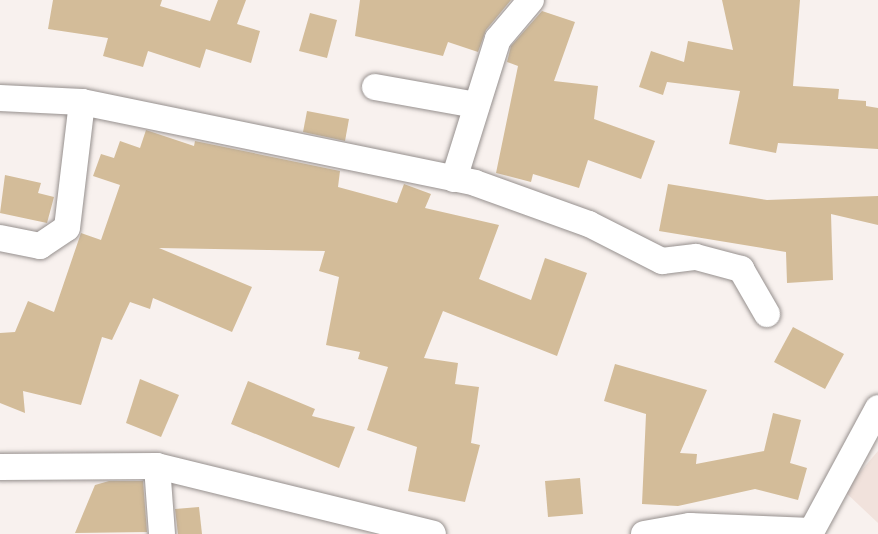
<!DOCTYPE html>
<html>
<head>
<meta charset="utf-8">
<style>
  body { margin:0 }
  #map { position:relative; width:878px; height:534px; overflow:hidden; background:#f8f1ee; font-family:Overpass,sans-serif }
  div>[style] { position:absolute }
  .built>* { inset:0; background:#f1e2dc }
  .building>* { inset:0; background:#d3bc99 }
  .roads { filter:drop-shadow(0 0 2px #96908e) drop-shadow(0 0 2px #96908e) }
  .minor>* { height:26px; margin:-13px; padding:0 13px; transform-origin:13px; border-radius:13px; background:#fff }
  span { translate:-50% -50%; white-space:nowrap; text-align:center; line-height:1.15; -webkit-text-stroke:6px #f8f1ee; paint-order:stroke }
</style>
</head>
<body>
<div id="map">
  <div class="built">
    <i style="clip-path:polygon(878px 451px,878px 523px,844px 491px)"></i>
  </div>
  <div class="building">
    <i style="clip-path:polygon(53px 0,162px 0,160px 6px,210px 21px,218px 0,246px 0,237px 24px,260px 31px,251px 63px,206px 49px,200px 68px,148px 51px,143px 67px,103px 56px,108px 38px,48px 29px)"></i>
    <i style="clip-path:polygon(360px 0,511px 0,486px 30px,478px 52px,448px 42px,443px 56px,355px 36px)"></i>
    <i style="clip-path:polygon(722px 0,800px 0,793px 86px,839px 89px,838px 99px,866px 101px,866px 106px,878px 108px,878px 149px,778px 143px,776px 153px,729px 144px,740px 91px,667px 82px,663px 95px,639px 87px,651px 51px,684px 62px,688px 41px,733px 50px)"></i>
    <i style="clip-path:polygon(542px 11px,575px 22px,554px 81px,598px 86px,594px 119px,655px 141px,641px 179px,588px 160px,579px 188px,533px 174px,531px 182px,496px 173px,518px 66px,507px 62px,511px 46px)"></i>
    <i style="clip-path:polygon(310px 13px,337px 20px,327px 58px,299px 51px)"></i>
    <i style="clip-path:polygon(307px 111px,349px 119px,345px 141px,303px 132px)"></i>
    <i style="clip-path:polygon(146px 130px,194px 146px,195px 141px,340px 171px,338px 187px,397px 203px,404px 184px,431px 194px,425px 208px,499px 225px,479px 279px,531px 300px,545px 258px,587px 273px,557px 356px,443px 311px,424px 358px,458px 363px,455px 384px,479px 387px,471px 443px,480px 445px,465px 502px,408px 491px,417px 447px,367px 430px,388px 367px,358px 359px,360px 352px,326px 345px,339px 277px,319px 271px,325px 251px,159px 248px,252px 287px,232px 332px,153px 298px,150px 309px,130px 302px,112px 340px,102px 337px,81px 405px,23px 391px,25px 413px,0 403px,0 333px,15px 332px,28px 301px,54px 312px,81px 233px,101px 240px,120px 185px,93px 176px,101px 154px,114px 158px,120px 141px,140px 148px)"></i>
    <i style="clip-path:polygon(5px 175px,41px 183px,38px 193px,54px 197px,47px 223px,0 213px)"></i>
    <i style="clip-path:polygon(668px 184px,767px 200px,878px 196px,878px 225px,831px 214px,833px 280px,787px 283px,786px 252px,659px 231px)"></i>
    <i style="clip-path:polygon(793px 327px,844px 354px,825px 389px,774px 362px)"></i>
    <i style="clip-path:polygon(615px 364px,707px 390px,680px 453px,697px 454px,696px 464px,764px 451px,773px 413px,801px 420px,790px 463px,807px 468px,798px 500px,755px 489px,678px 506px,642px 504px,646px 414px,604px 401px)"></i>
    <i style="clip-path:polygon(140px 379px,179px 395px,161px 437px,126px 423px)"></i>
    <i style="clip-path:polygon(248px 381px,315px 409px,312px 416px,355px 427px,339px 468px,231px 424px)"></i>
    <i style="clip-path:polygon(580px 478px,583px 514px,548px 517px,545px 481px)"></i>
    <i style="clip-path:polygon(109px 481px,143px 481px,147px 532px,75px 533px,95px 485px)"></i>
    <i style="clip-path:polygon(199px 507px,202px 534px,178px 534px,175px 509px)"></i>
  </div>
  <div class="roads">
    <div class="minor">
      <i style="left:375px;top:87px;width:103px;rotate:10.1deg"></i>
      <i style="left:0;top:98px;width:82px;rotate:2.8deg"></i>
      <i style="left:82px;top:102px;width:401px;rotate:11.6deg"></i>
      <i style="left:475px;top:183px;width:121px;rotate:19.8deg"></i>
      <i style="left:589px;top:224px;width:82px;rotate:26.9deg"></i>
      <i style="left:662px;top:261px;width:34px;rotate:-7deg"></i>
      <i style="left:696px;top:257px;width:47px;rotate:14.9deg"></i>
      <i style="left:741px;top:269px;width:52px;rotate:60deg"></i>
      <i style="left:454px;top:179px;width:147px;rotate:-72.6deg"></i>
      <i style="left:498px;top:39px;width:51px;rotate:-49.8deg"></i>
      <i style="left:0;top:238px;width:41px;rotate:11.3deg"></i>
      <i style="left:40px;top:246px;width:32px;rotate:-34deg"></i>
      <i style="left:67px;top:228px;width:127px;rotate:-83.2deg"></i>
      <i style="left:157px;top:466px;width:68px;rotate:85.8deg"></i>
      <i style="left:0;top:467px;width:157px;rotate:-0.4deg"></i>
      <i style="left:157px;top:466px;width:284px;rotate:13.8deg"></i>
      <i style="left:644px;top:534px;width:47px;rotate:-9.9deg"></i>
      <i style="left:690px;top:526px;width:121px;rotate:2.4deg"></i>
      <i style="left:810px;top:534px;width:143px;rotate:-61.6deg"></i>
    </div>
  </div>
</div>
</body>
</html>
